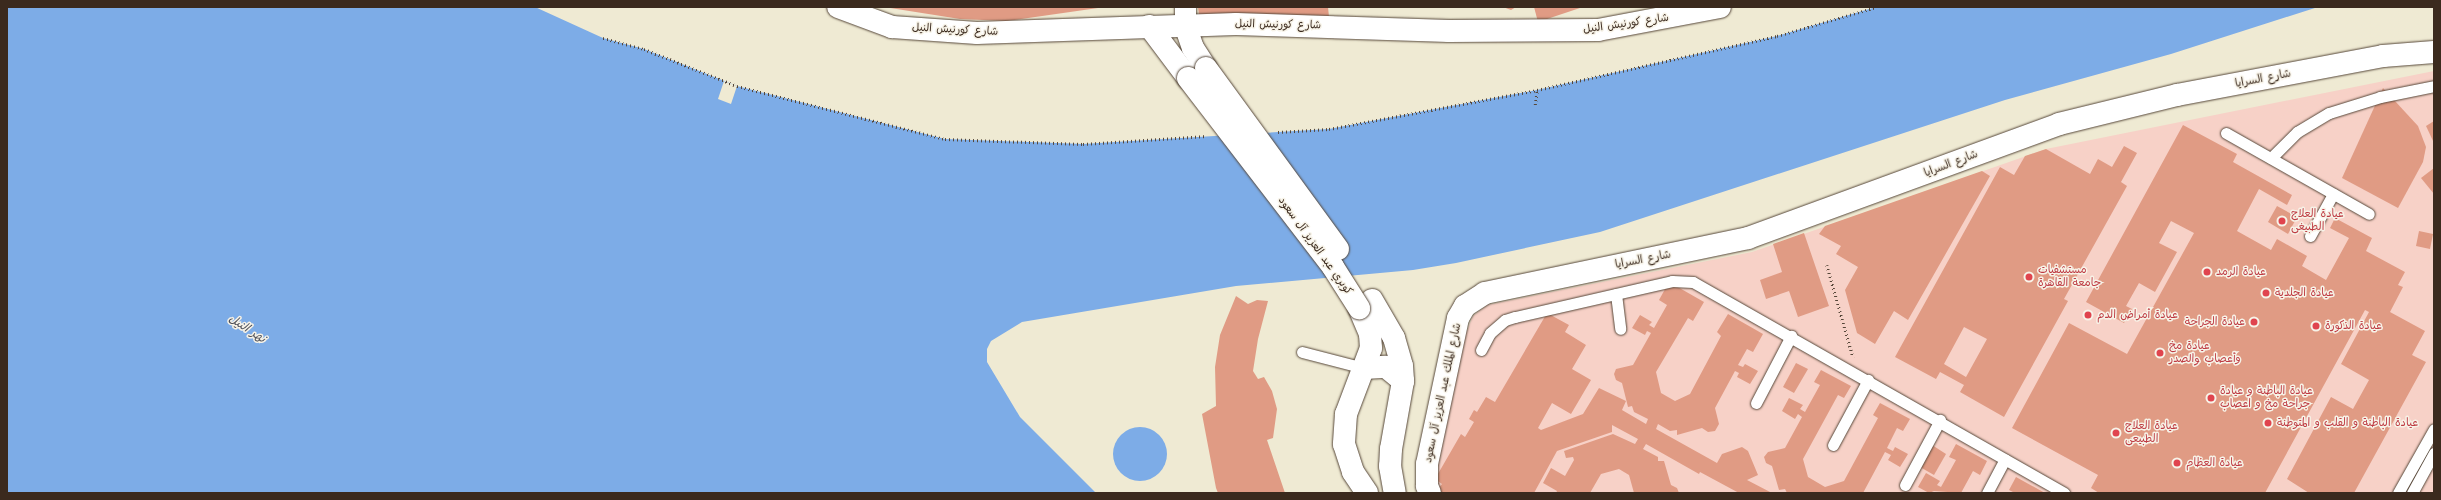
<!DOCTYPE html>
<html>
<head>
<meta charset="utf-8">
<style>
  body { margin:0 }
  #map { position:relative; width:2441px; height:500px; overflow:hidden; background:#efead3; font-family:Kalam,"Playpen Sans Arabic",sans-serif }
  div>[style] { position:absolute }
  .built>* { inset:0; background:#f7d1c7 }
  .water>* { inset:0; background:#7dace7 }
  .round { border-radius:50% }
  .pier>* { inset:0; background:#efead3 }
  .building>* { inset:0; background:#e09b84 }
  .path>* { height:2.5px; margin-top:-1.25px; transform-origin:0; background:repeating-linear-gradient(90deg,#564739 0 1px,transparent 0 4px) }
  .roads { filter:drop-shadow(0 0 1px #564739) drop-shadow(0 0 1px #564739) }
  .lane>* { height:11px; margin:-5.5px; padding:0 5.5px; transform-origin:5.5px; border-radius:5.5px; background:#fff }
  .street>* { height:21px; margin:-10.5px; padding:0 10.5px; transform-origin:10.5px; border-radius:10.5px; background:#fff }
  .secondary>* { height:22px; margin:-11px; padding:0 11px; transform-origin:11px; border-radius:11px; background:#fff }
  .highway>* { height:22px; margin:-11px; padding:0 11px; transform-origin:11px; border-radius:11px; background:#fff }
  .bridges { filter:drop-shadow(0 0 1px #564739) drop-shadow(0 0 1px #564739) }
  .secondary-bridge>* { height:22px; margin:-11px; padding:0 11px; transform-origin:11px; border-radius:11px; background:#fff }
  .dots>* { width:11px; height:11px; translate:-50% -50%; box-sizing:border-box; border:2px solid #f7f3e8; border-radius:50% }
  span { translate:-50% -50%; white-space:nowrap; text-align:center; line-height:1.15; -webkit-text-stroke:3px #f7f3e8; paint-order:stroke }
  .street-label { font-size:11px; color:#3b2a1e }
  .health-label { font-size:11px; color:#be3a42 }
  .left { translate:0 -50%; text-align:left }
  .right { translate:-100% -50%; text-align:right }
  .water-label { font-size:12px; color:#4f515a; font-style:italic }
  .frame { position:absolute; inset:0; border:8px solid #3b2a1e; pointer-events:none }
</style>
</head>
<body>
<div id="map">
  <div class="built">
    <i style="clip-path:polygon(2434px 71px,2434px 493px,1436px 493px,1431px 462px,1466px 333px,1473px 316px,1487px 305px,1752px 252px,2046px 149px)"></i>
  </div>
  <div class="water">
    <i style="clip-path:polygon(7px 7px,535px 7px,603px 38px,644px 49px,737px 86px,945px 139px,1083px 144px,1329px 129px,1537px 90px,1777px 36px,1876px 7px,2318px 7px,2171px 54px,2005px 100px,1600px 232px,1456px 263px,1413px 270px,1236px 286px,1022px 322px,991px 341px,987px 349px,987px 362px,1020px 417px,1096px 493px,7px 493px)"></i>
    <i class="round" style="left:1113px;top:427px;width:54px;height:54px"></i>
  </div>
  <div class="pier">
    <i style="clip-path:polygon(724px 81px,737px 86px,731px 104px,718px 99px)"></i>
  </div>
  <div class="building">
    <i style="clip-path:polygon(884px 7px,1098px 7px,1098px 8px,1007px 21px,960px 19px)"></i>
    <i style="clip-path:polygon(1198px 7px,1328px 7px,1329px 17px,1200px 22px)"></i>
    <i style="clip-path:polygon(1503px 7px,1516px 7px,1511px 10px)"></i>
    <i style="clip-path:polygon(1534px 7px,1583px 7px,1538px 22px)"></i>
    <i style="clip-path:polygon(2383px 88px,2418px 126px,2426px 147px,2423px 162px,2398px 208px,2342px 178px)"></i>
    <i style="clip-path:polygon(2434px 121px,2434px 143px,2426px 126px)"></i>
    <i style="clip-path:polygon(2183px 125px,2237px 154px,2233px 162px,2292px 195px,2287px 205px,2259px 189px,2237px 231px,2271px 250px,2277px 239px,2307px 256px,2302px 266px,2326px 280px,2349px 238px,2330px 228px,2335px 218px,2372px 238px,2366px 251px,2405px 272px,2398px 285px,2403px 287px,2390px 312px,2425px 331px,2412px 355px,2426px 362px,2354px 493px,2309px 493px,2287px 479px,2331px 397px,2353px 409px,2369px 380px,2341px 364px,2369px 312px,2365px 310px,2265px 493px,2099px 493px,2091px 488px,2098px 475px,2012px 428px,2069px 323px,2127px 354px,2194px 233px,2171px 221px,2159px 243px,2177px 252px,2155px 292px,2139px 283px,2126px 306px,2132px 309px,2124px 323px,2086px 302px)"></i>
    <i style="clip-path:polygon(evenodd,2124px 146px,2137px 153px,2121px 182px,2127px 186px,2064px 299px,2068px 301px,2004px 417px,1960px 392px,1964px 385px,1940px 372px,1936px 379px,1895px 357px,2000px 167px,2014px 175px,2025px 156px,2046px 149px,2090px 174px,2098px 159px,2112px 167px,2124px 146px,1964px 327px,1987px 339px,1966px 377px,1944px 364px,1964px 327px)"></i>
    <i style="clip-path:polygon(2434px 168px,2434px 194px,2421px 178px)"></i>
    <i style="clip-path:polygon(1982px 171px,1990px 176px,1908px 320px,1894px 311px,1875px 344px,1857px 333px,1845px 290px,1858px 267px,1836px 254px,1841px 246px,1819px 234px,1825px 226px)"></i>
    <i style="clip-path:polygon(2277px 206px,2297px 217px,2288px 234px,2268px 222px)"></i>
    <i style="clip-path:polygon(2419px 231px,2433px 234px,2430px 249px,2416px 246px)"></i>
    <i style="clip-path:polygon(1804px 233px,1829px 306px,1798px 317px,1789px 291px,1766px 299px,1760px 280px,1782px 272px,1773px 244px)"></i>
    <i style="clip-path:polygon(1669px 282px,1704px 302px,1693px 321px,1688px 318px,1656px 372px,1661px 393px,1675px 401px,1690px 394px,1721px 336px,1717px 332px,1728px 314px,1763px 334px,1753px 352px,1747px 349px,1738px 365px,1743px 367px,1745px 364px,1758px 371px,1750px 384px,1737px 377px,1739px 373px,1735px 371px,1715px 408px,1719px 424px,1715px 431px,1708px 432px,1702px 428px,1677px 435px,1677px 430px,1670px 431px,1658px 424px,1656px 429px,1717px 463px,1722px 454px,1742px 447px,1748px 451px,1758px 475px,1747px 480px,1772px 493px,1739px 493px,1700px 472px,1699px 474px,1646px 444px,1643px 449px,1658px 457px,1658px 461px,1664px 461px,1671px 485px,1677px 488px,1679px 493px,1634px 493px,1629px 475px,1619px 469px,1601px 474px,1590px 493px,1556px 493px,1557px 491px,1543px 483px,1551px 468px,1565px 476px,1574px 460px,1573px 457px,1566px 458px,1564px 451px,1613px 434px,1635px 444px,1638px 439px,1612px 425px,1612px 432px,1557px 451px,1534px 493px,1441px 493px,1438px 489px,1442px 484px,1435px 479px,1461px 434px,1465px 437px,1474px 422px,1469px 419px,1474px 410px,1477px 412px,1486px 397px,1495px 402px,1547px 313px,1569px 325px,1565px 332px,1586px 345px,1572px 369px,1591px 380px,1571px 414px,1552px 403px,1538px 428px,1541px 430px,1583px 414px,1599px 388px,1626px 401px,1622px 410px,1646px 424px,1648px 419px,1634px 412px,1632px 406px,1628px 407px,1622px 383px,1616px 380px,1614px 374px,1616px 369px,1633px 365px,1651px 333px,1647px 331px,1645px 335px,1632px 328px,1640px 315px,1652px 322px,1649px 325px,1654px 328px,1667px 305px,1659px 300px)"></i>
    <i style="clip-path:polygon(1236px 296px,1248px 304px,1257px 300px,1268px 301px,1258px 339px,1253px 371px,1258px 379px,1264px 377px,1272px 391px,1277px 409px,1273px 438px,1267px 440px,1285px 493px,1218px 493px,1216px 488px,1202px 414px,1216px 406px,1215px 367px,1220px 335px)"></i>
    <i style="clip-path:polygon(1796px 363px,1808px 369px,1794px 393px,1783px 387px)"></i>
    <i style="clip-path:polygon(1821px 370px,1851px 386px,1844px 398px,1838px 395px,1803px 459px,1808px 477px,1825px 487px,1844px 481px,1878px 418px,1873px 415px,1880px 403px,1910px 419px,1903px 431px,1897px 428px,1887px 448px,1893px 451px,1895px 447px,1908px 454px,1900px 467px,1888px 460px,1891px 455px,1885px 452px,1863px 493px,1787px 493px,1785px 489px,1779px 490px,1772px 466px,1766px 463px,1764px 457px,1768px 452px,1785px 448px,1802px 417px,1798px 414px,1795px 419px,1782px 411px,1789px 398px,1803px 405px,1800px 409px,1805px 412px,1820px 385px,1814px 382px)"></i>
    <i style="clip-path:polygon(1956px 444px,1987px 461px,1980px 475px,1973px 471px,1961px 493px,1934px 491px,1929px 493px,1918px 487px,1926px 473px,1940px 481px,1937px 485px,1941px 487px,1956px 460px,1949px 457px)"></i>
    <i style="clip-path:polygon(1932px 445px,1946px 454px,1934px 475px,1920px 467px)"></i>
    <i style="clip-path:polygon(2016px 477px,2045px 493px,2015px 493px,2009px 490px)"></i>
  </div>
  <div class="path">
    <i style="left:603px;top:38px;width:42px;rotate:15deg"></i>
    <i style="left:644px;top:49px;width:100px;rotate:21.7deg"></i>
    <i style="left:737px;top:86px;width:215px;rotate:14.3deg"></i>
    <i style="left:945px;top:139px;width:138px;rotate:2.1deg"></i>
    <i style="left:1083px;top:144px;width:124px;rotate:-3.7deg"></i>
    <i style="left:1535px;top:105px;width:15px;rotate:-82deg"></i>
    <i style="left:1278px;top:132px;width:51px;rotate:-3.4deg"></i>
    <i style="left:1329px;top:129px;width:212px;rotate:-10.6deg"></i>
    <i style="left:1537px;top:90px;width:246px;rotate:-12.7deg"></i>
    <i style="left:1777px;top:36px;width:103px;rotate:-16.3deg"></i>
    <i style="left:1827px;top:265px;width:96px;rotate:74.2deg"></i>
  </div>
  <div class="roads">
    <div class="lane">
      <i style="left:2226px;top:133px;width:164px;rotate:29.5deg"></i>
      <i style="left:2271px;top:158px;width:37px;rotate:-45deg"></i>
      <i style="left:2297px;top:132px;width:37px;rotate:-31deg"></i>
      <i style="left:2329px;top:113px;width:53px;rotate:-17.4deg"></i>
      <i style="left:2380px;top:97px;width:55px;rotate:-11.5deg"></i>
      <i style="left:2310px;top:236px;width:48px;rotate:-61.3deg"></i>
      <i style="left:1616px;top:294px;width:35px;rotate:83deg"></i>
      <i style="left:1481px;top:350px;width:19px;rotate:-62deg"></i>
      <i style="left:1490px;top:333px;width:20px;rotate:-41deg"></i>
      <i style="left:1505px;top:320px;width:10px;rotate:-17deg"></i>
      <i style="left:1515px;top:317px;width:161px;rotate:-12.9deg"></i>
      <i style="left:1672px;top:281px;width:21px;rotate:3deg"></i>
      <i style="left:1693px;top:282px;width:427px;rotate:29.6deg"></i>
      <i style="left:1302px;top:352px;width:64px;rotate:14.5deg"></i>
      <i style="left:1756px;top:403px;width:76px;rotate:-62.4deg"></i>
      <i style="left:1833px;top:445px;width:74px;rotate:-61.7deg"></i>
      <i style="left:1905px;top:485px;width:74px;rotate:-61.7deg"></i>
      <i style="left:1987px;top:493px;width:38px;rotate:-62deg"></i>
      <i style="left:2398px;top:493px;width:73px;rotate:-60.6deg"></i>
      <i style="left:2412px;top:493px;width:46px;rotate:-61.2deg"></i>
    </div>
    <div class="street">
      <i style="left:1185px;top:7px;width:18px;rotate:90deg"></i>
    </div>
    <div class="secondary">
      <i style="left:1185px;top:25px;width:24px;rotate:71deg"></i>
      <i style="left:1193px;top:48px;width:24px;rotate:57deg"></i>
      <i style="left:1149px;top:26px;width:65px;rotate:53.1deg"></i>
      <i style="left:1372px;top:300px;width:44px;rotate:59.9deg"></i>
      <i style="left:1394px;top:338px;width:29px;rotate:74deg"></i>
      <i style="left:1402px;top:366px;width:15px;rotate:86deg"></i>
      <i style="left:1403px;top:381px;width:69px;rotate:100deg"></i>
      <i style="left:1391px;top:449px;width:17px;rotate:93deg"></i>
      <i style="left:1390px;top:466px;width:27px;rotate:80deg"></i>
      <i style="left:1359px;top:308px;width:28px;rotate:67deg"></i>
      <i style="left:1370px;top:334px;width:14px;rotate:86deg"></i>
      <i style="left:1371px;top:348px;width:71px;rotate:110.7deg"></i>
      <i style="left:1346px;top:414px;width:30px;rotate:94deg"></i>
      <i style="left:1344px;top:444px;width:29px;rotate:72deg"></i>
      <i style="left:1353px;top:472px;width:25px;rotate:56deg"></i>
      <i style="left:1364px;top:368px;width:22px;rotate:-3deg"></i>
      <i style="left:1386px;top:367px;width:22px;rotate:39deg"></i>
      <i style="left:1430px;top:493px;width:8px;rotate:-113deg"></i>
      <i style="left:1427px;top:486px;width:22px;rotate:-90deg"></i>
      <i style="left:1427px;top:464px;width:149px;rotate:-78deg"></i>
      <i style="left:1458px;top:318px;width:14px;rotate:-60deg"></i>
      <i style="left:1465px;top:306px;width:24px;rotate:-33deg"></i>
      <i style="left:1485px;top:293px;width:269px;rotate:-11.8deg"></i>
      <i style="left:1748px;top:238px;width:331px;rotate:-20.1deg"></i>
      <i style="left:2059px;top:124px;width:122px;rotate:-13.8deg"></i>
      <i style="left:2177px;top:95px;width:210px;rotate:-10.7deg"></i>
      <i style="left:2383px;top:56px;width:51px;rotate:-4.5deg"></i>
    </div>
    <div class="highway">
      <i style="left:838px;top:7px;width:58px;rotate:20.3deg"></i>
      <i style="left:892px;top:27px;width:85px;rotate:4deg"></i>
      <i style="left:977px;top:33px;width:259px;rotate:-2deg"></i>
      <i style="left:1236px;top:24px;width:213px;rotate:1.9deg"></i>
      <i style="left:1449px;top:31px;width:149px;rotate:-0.4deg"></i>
      <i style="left:1598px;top:30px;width:124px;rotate:-10.7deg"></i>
    </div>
  </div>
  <div class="bridges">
    <div class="secondary-bridge">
      <i style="left:1206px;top:68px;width:224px;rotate:53.9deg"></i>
      <i style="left:1188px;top:78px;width:238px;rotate:52.5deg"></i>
      <i style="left:1333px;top:267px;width:49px;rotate:57.6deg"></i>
    </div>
  </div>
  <div class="dots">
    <i style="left:2282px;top:221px;background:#e0444e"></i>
    <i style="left:2207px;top:272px;background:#e0444e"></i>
    <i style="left:2029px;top:277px;background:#e0444e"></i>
    <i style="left:2266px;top:293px;background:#e0444e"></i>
    <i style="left:2088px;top:315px;background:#e0444e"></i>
    <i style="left:2254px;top:322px;background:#e0444e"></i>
    <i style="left:2316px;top:326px;background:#e0444e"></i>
    <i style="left:2160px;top:353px;background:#e0444e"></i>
    <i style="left:2211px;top:398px;background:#e0444e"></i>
    <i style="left:2268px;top:423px;background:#e0444e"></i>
    <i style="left:2116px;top:433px;background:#e0444e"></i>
    <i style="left:2177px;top:463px;background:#e0444e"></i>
  </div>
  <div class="street-label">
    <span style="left:1626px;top:24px;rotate:-8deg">شارع كورنيش النيل</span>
    <span style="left:1278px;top:25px;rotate:1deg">شارع كورنيش النيل</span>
    <span style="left:955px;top:30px;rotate:3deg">شارع كورنيش النيل</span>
    <span style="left:2263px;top:79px;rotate:-11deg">شارع السرايا</span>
    <span style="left:1951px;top:164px;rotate:-21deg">شارع السرايا</span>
    <span style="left:1315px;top:246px;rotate:54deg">كوبري عبد العزيز آل سعود</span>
    <span style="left:1643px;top:260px;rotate:-11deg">شارع السرايا</span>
    <span style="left:1443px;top:393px;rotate:-78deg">شارع الملك عبد العزيز آل سعود</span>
  </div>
  <div class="health-label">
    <span class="left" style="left:2291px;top:221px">عيادة العلاج<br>الطبيغى</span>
    <span class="left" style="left:2038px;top:277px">مستشفيات<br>جامعة القاهرة</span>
    <span class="left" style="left:2216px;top:272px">عيادة الرمد</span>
    <span class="left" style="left:2275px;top:293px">عيادة الجلدية</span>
    <span class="left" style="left:2097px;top:315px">عيادة أمراض الدم</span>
    <span class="right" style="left:2245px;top:322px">عيادة الجراحة</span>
    <span class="left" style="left:2325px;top:326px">عيادة الذكورة</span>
    <span class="left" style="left:2169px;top:353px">عيادة مخ<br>وأعصاب والصدر</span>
    <span class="left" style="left:2220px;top:398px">عيادة الباطنة و عيادة<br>جراحة مخ و اعصاب</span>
    <span class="left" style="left:2277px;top:423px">عيادة الباطنة و القلب و المتوطنة</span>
    <span class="left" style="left:2125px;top:433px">عيادة العلاج<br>الطبيعى</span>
    <span class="left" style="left:2186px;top:463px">عيادة العظام</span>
  </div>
  <div class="water-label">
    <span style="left:247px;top:329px;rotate:33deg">نهر النيل</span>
  </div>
  <div class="frame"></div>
</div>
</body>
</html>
